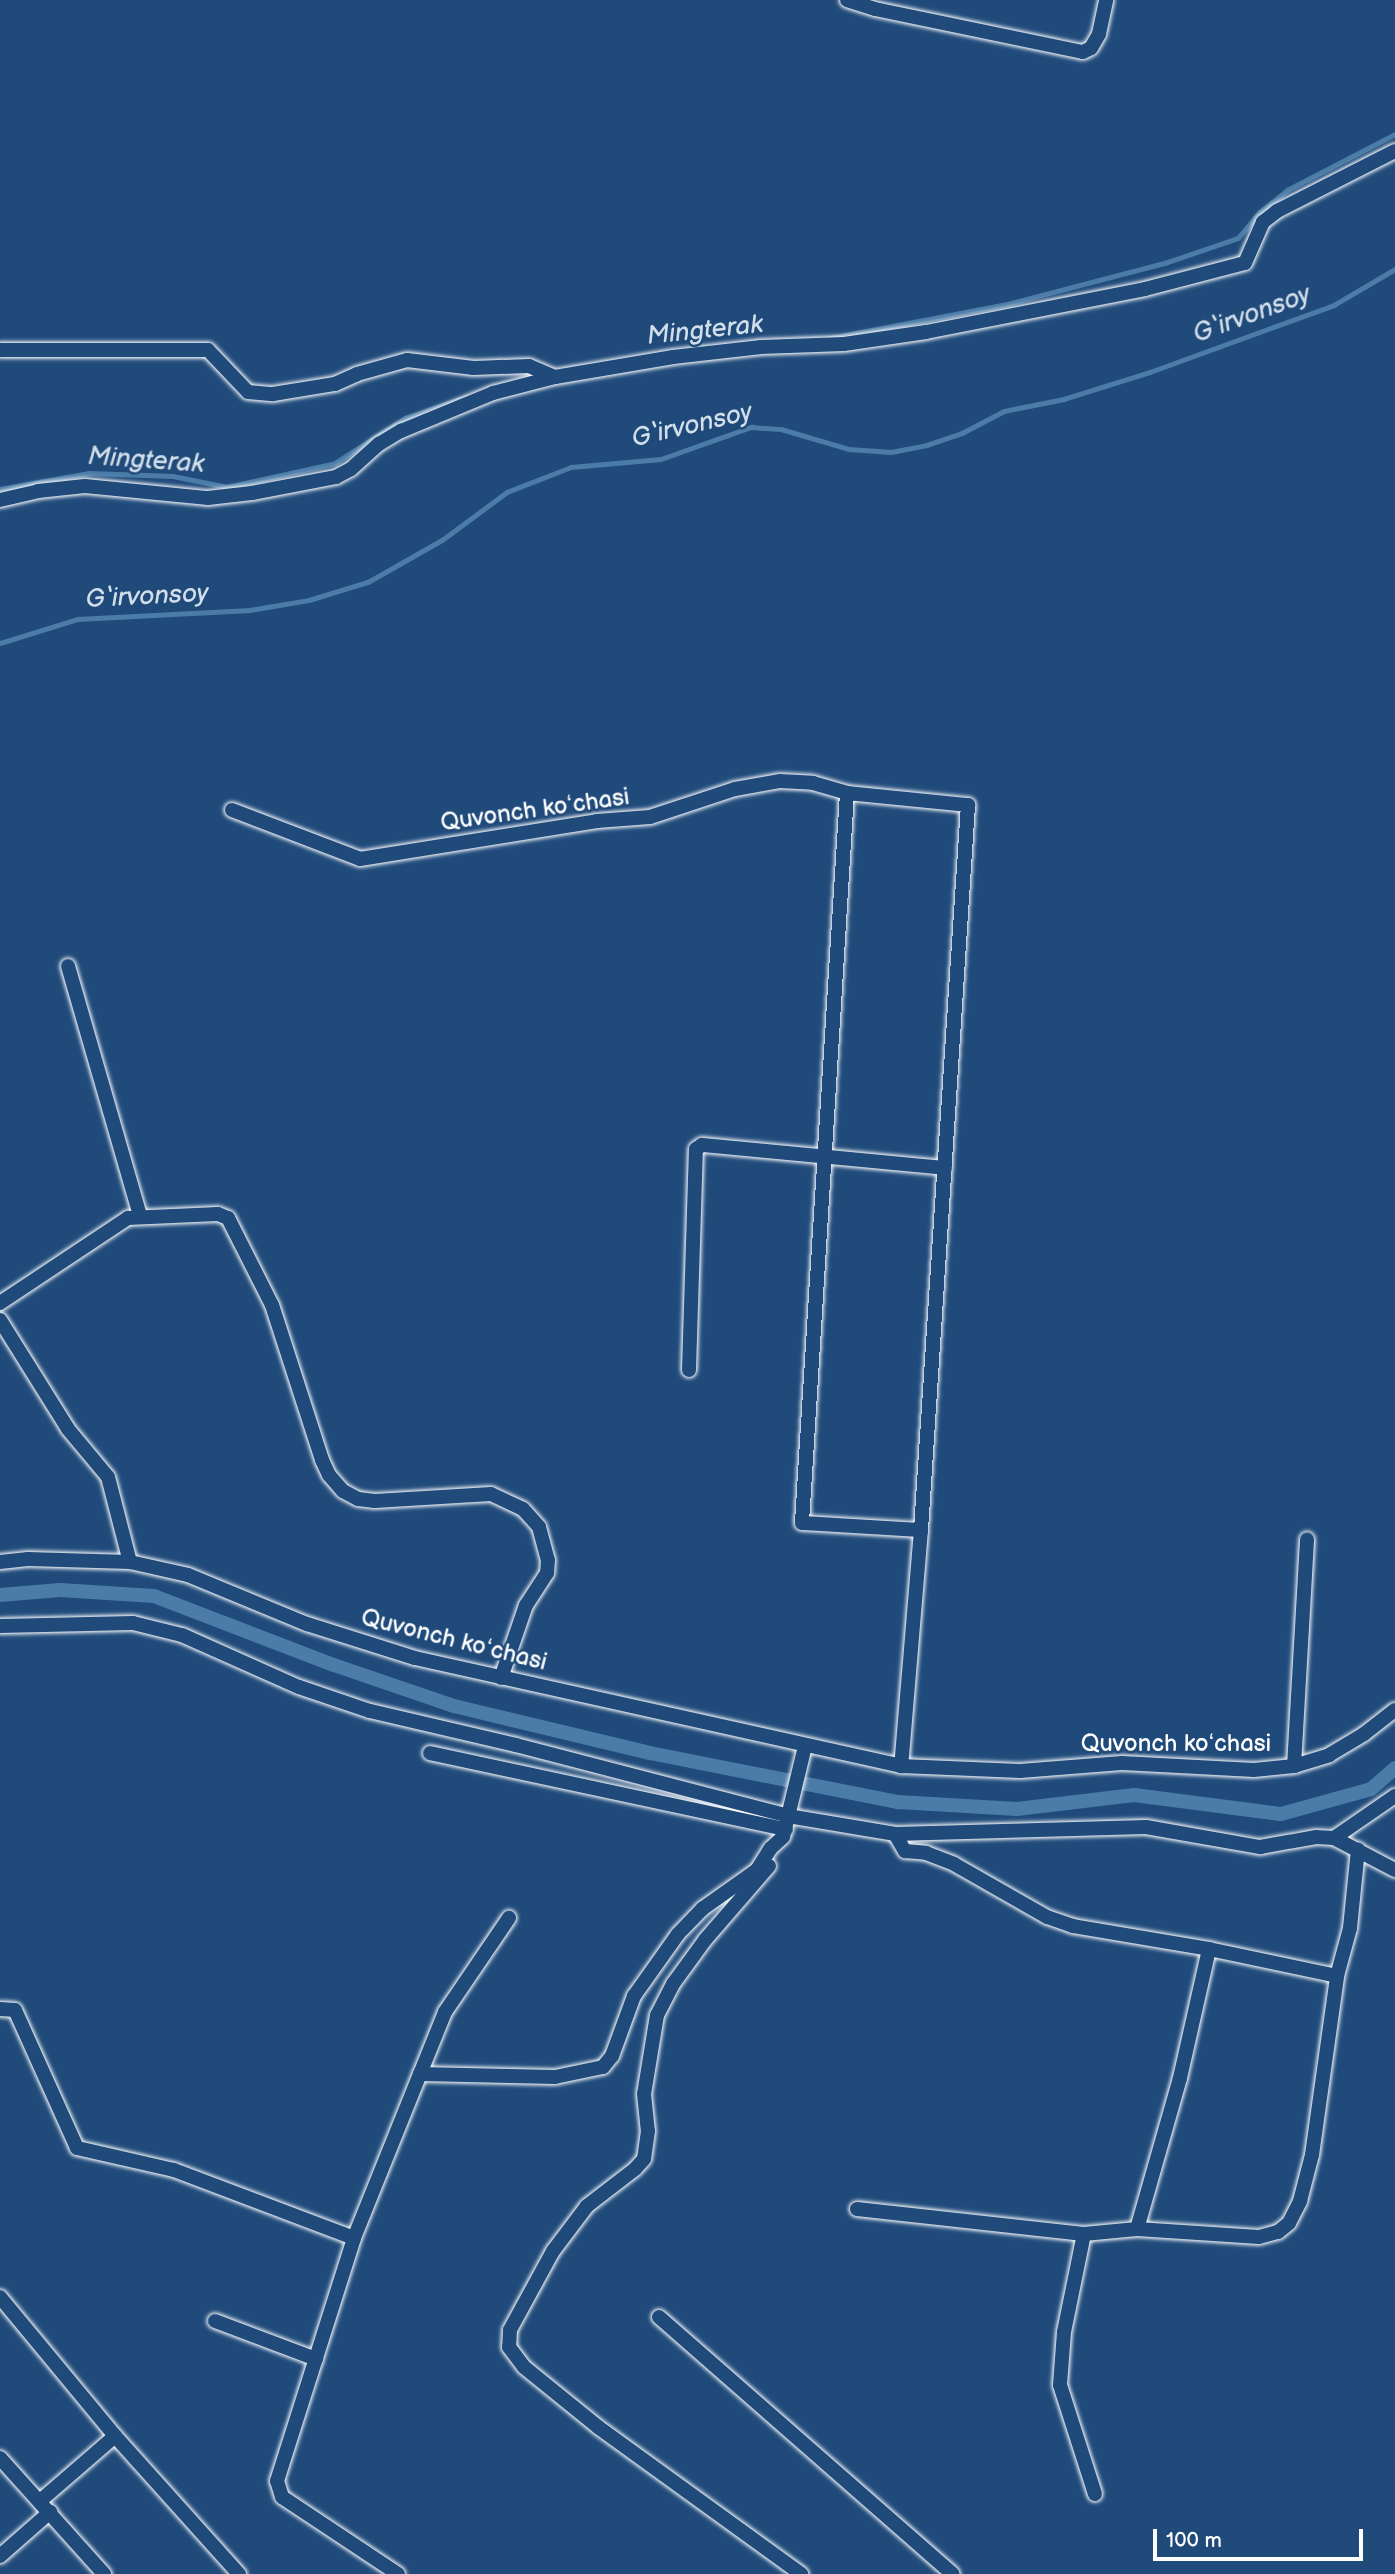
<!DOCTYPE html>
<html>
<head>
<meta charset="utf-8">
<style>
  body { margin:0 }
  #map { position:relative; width:1395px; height:2574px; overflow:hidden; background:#1f4a7a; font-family:"Balsamiq Sans",sans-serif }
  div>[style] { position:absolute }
  .stream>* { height:4.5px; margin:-2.25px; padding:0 2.25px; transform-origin:2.25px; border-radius:2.25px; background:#4b7ca8 }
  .canal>* { height:14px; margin:-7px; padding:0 7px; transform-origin:7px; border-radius:7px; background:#4b7ca8 }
  .roads { filter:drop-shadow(0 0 2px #fff) drop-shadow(0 0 2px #fff) }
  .minor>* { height:14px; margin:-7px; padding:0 7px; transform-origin:7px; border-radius:7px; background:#1f4a7a }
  span { translate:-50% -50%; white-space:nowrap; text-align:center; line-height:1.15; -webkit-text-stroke:5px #1f4a7a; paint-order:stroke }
  .street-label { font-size:24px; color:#fff }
  .water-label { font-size:26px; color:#d2dee9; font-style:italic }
  .scale { position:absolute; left:1153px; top:2529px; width:210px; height:32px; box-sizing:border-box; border:4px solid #fff; border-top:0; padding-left:9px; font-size:21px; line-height:24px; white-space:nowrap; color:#fff; -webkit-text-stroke:5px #1f4a7a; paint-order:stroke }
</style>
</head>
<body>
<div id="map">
  <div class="stream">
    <i style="left:830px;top:338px;width:184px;rotate:-10.9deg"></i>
    <i style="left:1011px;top:303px;width:159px;rotate:-14.6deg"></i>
    <i style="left:1165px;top:263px;width:77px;rotate:-18.9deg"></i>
    <i style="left:1238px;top:238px;width:34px;rotate:-50deg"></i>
    <i style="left:1260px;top:212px;width:35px;rotate:-39deg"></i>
    <i style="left:1287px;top:190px;width:122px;rotate:-27.4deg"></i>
    <i style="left:0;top:489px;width:90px;rotate:-10.2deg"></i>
    <i style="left:89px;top:473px;width:84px;rotate:2deg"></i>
    <i style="left:173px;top:476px;width:55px;rotate:11.5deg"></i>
    <i style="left:227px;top:487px;width:111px;rotate:-12.5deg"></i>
    <i style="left:335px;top:463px;width:83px;rotate:-32.7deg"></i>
    <i style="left:405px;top:418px;width:65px;rotate:-19deg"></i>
    <i style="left:0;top:643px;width:82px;rotate:-17.1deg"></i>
    <i style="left:78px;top:619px;width:172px;rotate:-3deg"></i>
    <i style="left:250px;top:610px;width:60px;rotate:-9.6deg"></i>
    <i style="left:309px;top:600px;width:62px;rotate:-17deg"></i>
    <i style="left:368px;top:582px;width:85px;rotate:-29.6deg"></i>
    <i style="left:442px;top:540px;width:81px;rotate:-36.4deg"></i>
    <i style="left:507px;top:492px;width:69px;rotate:-21.3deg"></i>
    <i style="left:571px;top:467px;width:90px;rotate:-5.1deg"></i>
    <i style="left:661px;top:459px;width:96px;rotate:-19.6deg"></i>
    <i style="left:751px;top:427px;width:30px;rotate:4deg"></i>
    <i style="left:781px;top:429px;width:71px;rotate:16.4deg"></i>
    <i style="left:849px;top:449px;width:42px;rotate:4.1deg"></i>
    <i style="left:891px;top:452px;width:37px;rotate:-11deg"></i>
    <i style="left:927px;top:445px;width:37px;rotate:-19deg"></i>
    <i style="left:962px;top:433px;width:47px;rotate:-27.6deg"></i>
    <i style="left:1004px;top:411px;width:61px;rotate:-11.3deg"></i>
    <i style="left:1064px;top:399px;width:90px;rotate:-17.4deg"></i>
    <i style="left:1150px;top:372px;width:196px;rotate:-20deg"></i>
    <i style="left:1334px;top:305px;width:71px;rotate:-30.5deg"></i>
  </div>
  <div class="canal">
    <i style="left:0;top:1595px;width:60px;rotate:-4.8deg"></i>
    <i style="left:60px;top:1590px;width:94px;rotate:3.7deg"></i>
    <i style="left:154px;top:1596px;width:193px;rotate:21deg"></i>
    <i style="left:334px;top:1665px;width:127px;rotate:18.9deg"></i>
    <i style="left:454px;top:1706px;width:202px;rotate:13.5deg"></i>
    <i style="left:650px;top:1753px;width:253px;rotate:11.2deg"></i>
    <i style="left:898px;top:1802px;width:119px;rotate:3.4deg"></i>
    <i style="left:1017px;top:1809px;width:118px;rotate:-6.8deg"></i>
    <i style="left:1134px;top:1795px;width:148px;rotate:7.4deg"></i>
    <i style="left:1281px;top:1814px;width:93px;rotate:-15.5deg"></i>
    <i style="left:1371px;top:1789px;width:32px;rotate:-41deg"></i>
  </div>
  <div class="roads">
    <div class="minor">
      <i style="left:847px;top:0;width:29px;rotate:18deg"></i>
      <i style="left:875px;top:9px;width:212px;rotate:11.7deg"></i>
      <i style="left:1083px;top:52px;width:9px;rotate:-27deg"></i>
      <i style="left:1091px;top:48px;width:16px;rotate:-60deg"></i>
      <i style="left:1099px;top:34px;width:35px;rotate:-78deg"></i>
      <i style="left:0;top:350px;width:208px"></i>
      <i style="left:208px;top:350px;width:58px;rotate:46.4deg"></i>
      <i style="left:248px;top:392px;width:25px;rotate:5deg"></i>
      <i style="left:273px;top:394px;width:63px;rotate:-9.2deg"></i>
      <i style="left:335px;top:384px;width:24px;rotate:-24deg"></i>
      <i style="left:357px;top:374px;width:52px;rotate:-15.6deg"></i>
      <i style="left:407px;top:360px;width:67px;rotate:6.8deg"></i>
      <i style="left:474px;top:368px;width:55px;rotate:-2.1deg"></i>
      <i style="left:529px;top:366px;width:28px;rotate:23deg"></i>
      <i style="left:0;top:500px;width:39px;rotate:-13deg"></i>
      <i style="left:38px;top:491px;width:47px;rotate:-6.1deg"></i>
      <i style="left:85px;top:486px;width:124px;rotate:5.6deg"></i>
      <i style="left:208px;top:498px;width:44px;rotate:-6.5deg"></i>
      <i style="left:252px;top:493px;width:86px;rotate:-10.8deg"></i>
      <i style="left:336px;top:477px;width:17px;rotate:-28deg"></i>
      <i style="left:351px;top:469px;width:38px;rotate:-42deg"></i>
      <i style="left:379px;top:444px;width:26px;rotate:-31deg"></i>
      <i style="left:401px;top:431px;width:100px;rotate:-22.4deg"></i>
      <i style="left:493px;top:393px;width:64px;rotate:-14.5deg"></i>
      <i style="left:555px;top:377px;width:120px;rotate:-9.6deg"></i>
      <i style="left:673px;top:357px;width:89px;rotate:-6.5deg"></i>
      <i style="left:761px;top:347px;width:83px;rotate:-2.1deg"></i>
      <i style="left:844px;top:344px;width:83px;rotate:-8.3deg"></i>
      <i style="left:926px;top:332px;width:223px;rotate:-11.1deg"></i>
      <i style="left:1145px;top:289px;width:103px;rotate:-14.6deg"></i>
      <i style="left:1245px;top:263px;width:45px;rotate:-66.3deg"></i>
      <i style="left:1263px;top:222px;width:18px;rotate:-38deg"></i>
      <i style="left:1277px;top:211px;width:132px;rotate:-27deg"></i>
      <i style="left:847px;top:793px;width:731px;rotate:93.53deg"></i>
      <i style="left:802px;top:1523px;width:119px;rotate:3.4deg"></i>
      <i style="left:232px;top:810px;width:137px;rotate:20.9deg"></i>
      <i style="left:360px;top:859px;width:240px;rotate:-9.1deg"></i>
      <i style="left:597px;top:821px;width:53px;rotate:-4.3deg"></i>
      <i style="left:650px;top:817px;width:89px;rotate:-18.2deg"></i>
      <i style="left:735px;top:789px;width:46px;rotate:-10.1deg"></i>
      <i style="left:780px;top:781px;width:33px;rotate:3deg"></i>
      <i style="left:813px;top:783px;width:35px;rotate:16deg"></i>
      <i style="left:847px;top:793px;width:122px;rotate:5.7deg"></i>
      <i style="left:968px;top:805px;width:727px;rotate:93.71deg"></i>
      <i style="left:921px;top:1530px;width:237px;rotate:94.8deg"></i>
      <i style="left:68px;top:966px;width:259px;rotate:73.9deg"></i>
      <i style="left:0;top:1303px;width:154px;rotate:-33.6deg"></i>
      <i style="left:128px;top:1218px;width:90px;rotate:-2.5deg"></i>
      <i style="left:218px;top:1214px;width:11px;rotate:22deg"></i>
      <i style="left:228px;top:1218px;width:97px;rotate:63.2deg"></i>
      <i style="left:272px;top:1305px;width:163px;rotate:72.1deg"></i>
      <i style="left:322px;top:1460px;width:17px;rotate:65deg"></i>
      <i style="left:329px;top:1475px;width:21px;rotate:49deg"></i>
      <i style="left:343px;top:1491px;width:17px;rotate:28deg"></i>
      <i style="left:358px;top:1499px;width:17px;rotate:7deg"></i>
      <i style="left:375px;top:1501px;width:116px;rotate:-3.5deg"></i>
      <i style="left:491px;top:1494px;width:35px;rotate:25deg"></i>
      <i style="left:523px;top:1509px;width:24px;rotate:48deg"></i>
      <i style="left:539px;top:1527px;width:34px;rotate:75deg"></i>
      <i style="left:548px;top:1560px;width:13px;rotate:94deg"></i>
      <i style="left:547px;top:1573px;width:38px;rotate:123deg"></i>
      <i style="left:526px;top:1605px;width:77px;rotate:108.9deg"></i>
      <i style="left:0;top:1320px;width:128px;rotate:58deg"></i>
      <i style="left:68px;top:1429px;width:62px;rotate:50.2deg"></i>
      <i style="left:108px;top:1477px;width:88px;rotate:75.5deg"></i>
      <i style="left:689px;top:1370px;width:221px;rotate:-88.2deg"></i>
      <i style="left:696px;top:1149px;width:7px;rotate:-34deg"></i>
      <i style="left:702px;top:1145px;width:244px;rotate:5.4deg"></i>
      <i style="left:0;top:1562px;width:28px;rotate:-6deg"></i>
      <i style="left:28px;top:1559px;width:102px;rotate:1.7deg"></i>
      <i style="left:130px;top:1562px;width:59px;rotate:12.6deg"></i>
      <i style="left:188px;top:1575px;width:129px;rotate:22.4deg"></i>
      <i style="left:307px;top:1624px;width:113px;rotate:17.5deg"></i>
      <i style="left:415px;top:1658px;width:498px;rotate:12.5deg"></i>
      <i style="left:901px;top:1766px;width:119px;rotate:2.4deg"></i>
      <i style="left:1020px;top:1771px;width:102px;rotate:-4.5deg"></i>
      <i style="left:1122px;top:1763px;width:132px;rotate:3deg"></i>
      <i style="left:1254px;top:1770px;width:40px;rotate:-5.7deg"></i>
      <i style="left:1294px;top:1766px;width:37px;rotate:-17deg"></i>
      <i style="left:1329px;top:1755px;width:41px;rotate:-31deg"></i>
      <i style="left:1364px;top:1734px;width:39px;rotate:-38deg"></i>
      <i style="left:0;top:1626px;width:133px;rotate:-1.3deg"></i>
      <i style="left:133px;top:1623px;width:50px;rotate:13.8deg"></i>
      <i style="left:182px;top:1635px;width:128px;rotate:24deg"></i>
      <i style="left:299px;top:1687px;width:75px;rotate:18.7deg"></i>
      <i style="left:370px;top:1711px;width:150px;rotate:13.1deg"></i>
      <i style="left:516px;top:1745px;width:281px;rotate:14.6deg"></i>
      <i style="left:788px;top:1816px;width:109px;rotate:9.5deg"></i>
      <i style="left:895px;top:1834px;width:251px;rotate:-1.6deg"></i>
      <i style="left:1146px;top:1827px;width:116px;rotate:10deg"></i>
      <i style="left:1260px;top:1847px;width:57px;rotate:-10.1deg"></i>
      <i style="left:1316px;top:1837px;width:18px;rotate:3deg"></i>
      <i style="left:1334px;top:1838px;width:69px;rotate:27.7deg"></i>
      <i style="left:430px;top:1753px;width:364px;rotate:12.1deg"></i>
      <i style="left:1294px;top:1766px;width:227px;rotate:-86.7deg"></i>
      <i style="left:895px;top:1834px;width:20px;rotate:60deg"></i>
      <i style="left:905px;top:1851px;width:21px;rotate:5deg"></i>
      <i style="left:926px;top:1853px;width:30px;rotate:21deg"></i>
      <i style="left:954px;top:1864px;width:107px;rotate:29.7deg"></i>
      <i style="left:1047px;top:1917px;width:28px;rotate:19deg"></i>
      <i style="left:1073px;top:1926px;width:138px;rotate:9.6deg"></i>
      <i style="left:1334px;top:1838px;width:74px;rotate:-34.5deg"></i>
      <i style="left:769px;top:1866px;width:98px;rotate:130.9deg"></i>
      <i style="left:705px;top:1940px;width:54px;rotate:126deg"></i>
      <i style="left:673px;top:1984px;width:35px;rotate:117deg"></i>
      <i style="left:657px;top:2015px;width:80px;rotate:99.3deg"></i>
      <i style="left:644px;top:2094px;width:37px;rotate:84deg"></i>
      <i style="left:648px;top:2131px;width:28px;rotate:98deg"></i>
      <i style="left:644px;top:2159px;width:13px;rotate:132deg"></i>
      <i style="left:635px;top:2169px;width:61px;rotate:142.4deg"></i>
      <i style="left:587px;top:2206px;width:56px;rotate:127.1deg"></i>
      <i style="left:553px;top:2251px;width:90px;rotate:118.6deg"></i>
      <i style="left:510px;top:2330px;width:17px;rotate:93deg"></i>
      <i style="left:509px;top:2347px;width:25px;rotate:53deg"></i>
      <i style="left:524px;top:2367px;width:95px;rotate:39deg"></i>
      <i style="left:598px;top:2427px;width:251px;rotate:35.9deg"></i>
      <i style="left:0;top:2009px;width:15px;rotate:4deg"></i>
      <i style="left:15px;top:2010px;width:151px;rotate:65.8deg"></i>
      <i style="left:77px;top:2148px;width:99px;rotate:12.8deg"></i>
      <i style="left:174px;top:2170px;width:192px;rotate:20.7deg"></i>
      <i style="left:420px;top:2074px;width:67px;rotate:-68deg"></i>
      <i style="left:445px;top:2012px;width:114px;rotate:-55.8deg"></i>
      <i style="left:857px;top:2209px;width:228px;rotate:6.3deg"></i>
      <i style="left:1137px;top:2229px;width:122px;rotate:3.8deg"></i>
      <i style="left:1259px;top:2237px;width:20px;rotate:-15deg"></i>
      <i style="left:1278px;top:2232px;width:14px;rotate:-39deg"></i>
      <i style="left:1289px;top:2223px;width:25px;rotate:-63deg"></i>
      <i style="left:1300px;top:2201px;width:48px;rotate:-75.4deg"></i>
      <i style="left:1312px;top:2155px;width:181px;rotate:-82deg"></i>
      <i style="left:0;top:2297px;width:180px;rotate:50.4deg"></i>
      <i style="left:115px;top:2436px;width:186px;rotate:48.1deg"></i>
      <i style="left:659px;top:2317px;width:390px;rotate:41.2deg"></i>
      <i style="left:215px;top:2321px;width:108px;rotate:20.6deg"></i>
      <i style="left:0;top:2458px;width:156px;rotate:48.1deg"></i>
      <i style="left:1095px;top:2494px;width:114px;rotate:-107.8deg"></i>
      <i style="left:1060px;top:2385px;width:53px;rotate:-85.7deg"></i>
      <i style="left:1064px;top:2332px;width:100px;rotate:-78.5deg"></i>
      <i style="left:1084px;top:2234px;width:53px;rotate:-5.4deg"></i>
      <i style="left:1137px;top:2229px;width:157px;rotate:-74.1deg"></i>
      <i style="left:1180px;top:2078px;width:132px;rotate:-77.3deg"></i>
      <i style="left:1209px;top:1949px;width:131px;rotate:11.9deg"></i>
      <i style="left:1337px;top:1976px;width:50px;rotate:-74.8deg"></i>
      <i style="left:1350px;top:1928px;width:79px;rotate:-84.2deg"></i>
      <i style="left:40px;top:2501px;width:99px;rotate:-40.9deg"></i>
      <i style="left:0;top:2556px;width:67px;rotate:-41.3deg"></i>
      <i style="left:398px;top:2574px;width:139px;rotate:-146.4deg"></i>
      <i style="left:282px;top:2497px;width:17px;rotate:-107deg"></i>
      <i style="left:277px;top:2481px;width:255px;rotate:-72.4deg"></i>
      <i style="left:354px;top:2238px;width:177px;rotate:-68.1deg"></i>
      <i style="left:420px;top:2074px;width:135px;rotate:1.3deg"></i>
      <i style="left:555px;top:2077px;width:49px;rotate:-11.8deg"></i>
      <i style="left:603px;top:2067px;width:14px;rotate:-51deg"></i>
      <i style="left:612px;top:2056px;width:64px;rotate:-69.9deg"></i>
      <i style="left:634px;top:1996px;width:76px;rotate:-54.6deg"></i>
      <i style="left:678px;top:1934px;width:35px;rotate:-46deg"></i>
      <i style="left:702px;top:1909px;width:67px;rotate:-35.3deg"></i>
      <i style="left:757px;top:1870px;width:26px;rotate:-58deg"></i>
      <i style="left:771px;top:1848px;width:16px;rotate:-43deg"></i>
      <i style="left:783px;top:1837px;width:94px;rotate:-76.4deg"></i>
    </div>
  </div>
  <div class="street-label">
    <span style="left:535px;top:810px;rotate:-8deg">Quvonch koʻchasi</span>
    <span style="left:454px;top:1640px;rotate:14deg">Quvonch koʻchasi</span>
    <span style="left:1176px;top:1744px">Quvonch koʻchasi</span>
  </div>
  <div class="water-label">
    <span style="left:1252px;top:315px;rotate:-20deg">G‘irvonsoy</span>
    <span style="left:705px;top:331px;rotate:-6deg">Mingterak</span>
    <span style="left:692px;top:426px;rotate:-13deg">G‘irvonsoy</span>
    <span style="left:146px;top:461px;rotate:4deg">Mingterak</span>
    <span style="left:147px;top:597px;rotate:-3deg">G‘irvonsoy</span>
  </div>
  <div class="scale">100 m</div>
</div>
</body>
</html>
